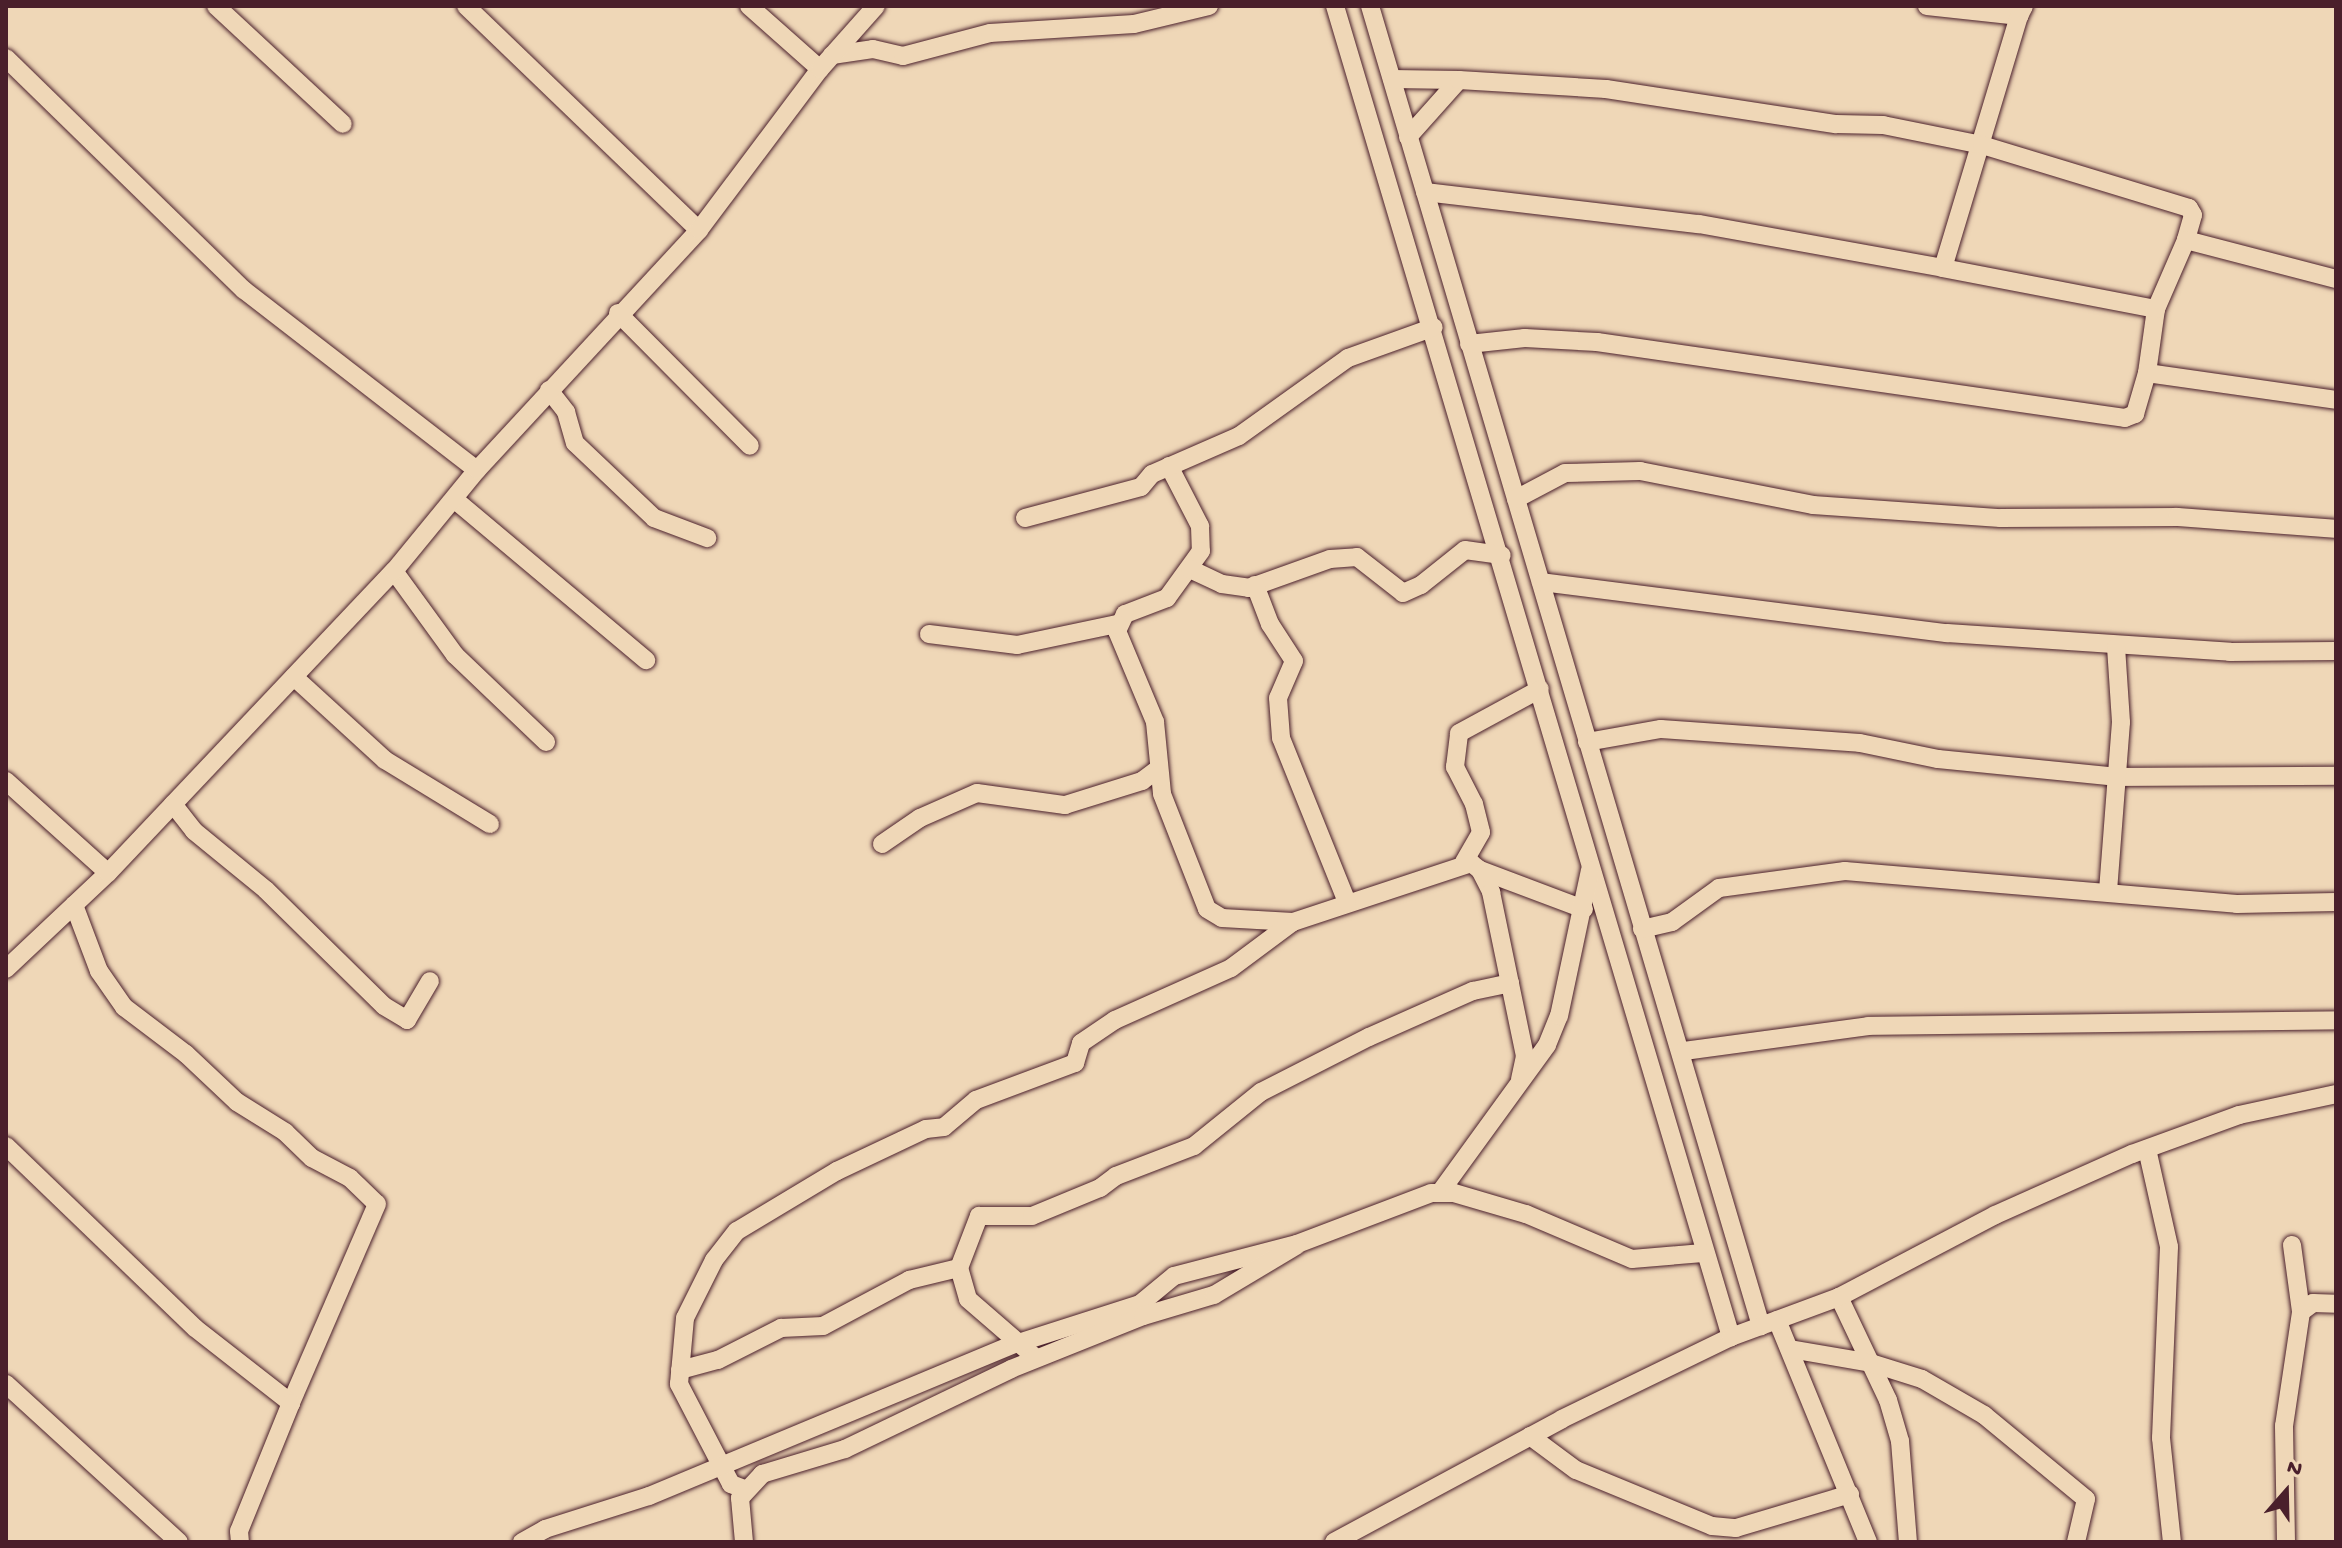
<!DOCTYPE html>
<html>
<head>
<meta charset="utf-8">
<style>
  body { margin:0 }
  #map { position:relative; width:2342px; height:1548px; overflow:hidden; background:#efd7b7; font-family:"Gochi Hand",sans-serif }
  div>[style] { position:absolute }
  .roads { filter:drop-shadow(0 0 2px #4a1f2b) drop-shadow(0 0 2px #4a1f2b) }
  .minor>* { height:18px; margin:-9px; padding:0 9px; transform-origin:9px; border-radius:9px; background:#efd7b7 }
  span { translate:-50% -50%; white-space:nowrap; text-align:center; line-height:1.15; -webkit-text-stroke:6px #efd7b7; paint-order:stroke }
  .frame { position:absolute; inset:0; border:8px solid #4a1f2b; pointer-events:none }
  .north { position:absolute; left:2246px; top:1452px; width:80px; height:80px; -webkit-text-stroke:6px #efd7b7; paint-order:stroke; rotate:20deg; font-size:22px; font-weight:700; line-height:32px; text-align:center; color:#4a1f2b }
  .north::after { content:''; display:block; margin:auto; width:28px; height:36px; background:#4a1f2b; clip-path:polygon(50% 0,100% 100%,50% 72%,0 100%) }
</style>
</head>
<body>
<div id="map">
  <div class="roads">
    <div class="minor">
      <i style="left:216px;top:6px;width:173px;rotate:42.9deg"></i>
      <i style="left:466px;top:6px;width:323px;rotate:43.9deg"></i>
      <i style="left:749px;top:6px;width:95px;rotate:41.6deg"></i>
      <i style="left:1335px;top:6px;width:1389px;rotate:73.43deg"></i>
      <i style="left:1370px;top:6px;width:1377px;rotate:73.5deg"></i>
      <i style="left:1927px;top:6px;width:93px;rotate:6.2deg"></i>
      <i style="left:2019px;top:16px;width:11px;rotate:-63deg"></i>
      <i style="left:2019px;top:16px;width:263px;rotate:106.8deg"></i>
      <i style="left:1943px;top:268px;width:217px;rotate:10.9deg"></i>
      <i style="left:2156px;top:309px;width:65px;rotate:98deg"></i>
      <i style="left:832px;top:55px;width:41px;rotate:-8.3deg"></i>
      <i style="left:873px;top:49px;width:31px;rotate:13deg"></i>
      <i style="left:903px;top:56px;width:90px;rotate:-14.8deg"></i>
      <i style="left:990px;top:33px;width:144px;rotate:-3.6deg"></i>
      <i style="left:1134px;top:24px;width:77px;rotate:-13.5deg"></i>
      <i style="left:6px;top:58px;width:332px;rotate:44.3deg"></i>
      <i style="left:244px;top:290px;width:294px;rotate:37.7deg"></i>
      <i style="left:1392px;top:79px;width:67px;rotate:0.9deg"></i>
      <i style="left:1408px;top:137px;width:76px;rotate:-48.2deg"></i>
      <i style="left:1459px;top:80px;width:147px;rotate:3.5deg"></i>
      <i style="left:1606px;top:89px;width:233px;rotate:8.7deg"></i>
      <i style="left:1836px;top:124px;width:47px;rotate:1.2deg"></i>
      <i style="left:1883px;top:125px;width:101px;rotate:11.4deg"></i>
      <i style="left:1982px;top:145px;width:216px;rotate:16.9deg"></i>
      <i style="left:2189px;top:208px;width:8px;rotate:60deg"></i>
      <i style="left:2193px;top:215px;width:26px;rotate:106deg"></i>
      <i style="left:1425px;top:192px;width:276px;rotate:6.7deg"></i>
      <i style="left:1699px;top:224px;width:248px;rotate:10.2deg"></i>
      <i style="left:2156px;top:309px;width:75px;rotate:-66.5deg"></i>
      <i style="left:2186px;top:240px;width:155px;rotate:14.6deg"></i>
      <i style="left:618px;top:313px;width:187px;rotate:45.2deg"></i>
      <i style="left:1469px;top:344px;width:56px;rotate:-6.1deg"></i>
      <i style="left:1525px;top:338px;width:72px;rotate:3.2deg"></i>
      <i style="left:1597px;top:342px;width:533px;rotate:8.19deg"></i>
      <i style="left:2125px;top:418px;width:11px;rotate:-22deg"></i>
      <i style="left:2135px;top:414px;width:43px;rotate:-73.7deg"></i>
      <i style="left:2147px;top:373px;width:191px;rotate:8.1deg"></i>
      <i style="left:549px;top:390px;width:28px;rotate:52deg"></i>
      <i style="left:566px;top:412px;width:32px;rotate:74deg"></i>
      <i style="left:575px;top:443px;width:109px;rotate:43.5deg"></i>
      <i style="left:654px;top:518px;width:57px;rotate:20.7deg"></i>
      <i style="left:1169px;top:466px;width:68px;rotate:62.7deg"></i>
      <i style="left:1200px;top:526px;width:25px;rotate:88deg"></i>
      <i style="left:1201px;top:551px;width:58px;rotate:125.9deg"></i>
      <i style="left:1167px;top:598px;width:45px;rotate:159.1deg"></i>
      <i style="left:1125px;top:614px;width:19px;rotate:115deg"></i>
      <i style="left:1117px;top:631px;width:99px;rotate:67.3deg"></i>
      <i style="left:1155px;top:722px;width:72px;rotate:84.4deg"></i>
      <i style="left:1162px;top:794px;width:123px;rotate:68.6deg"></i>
      <i style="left:1207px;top:909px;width:17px;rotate:31deg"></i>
      <i style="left:1222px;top:918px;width:71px;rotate:3.2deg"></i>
      <i style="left:1293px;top:922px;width:188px;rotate:-18.3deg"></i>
      <i style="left:1471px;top:863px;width:11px;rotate:38deg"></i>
      <i style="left:1480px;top:870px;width:25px;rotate:63deg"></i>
      <i style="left:1491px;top:892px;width:167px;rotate:78.3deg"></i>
      <i style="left:1525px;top:1056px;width:24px;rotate:102deg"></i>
      <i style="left:454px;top:499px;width:251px;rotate:40deg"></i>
      <i style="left:1516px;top:499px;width:55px;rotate:-28deg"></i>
      <i style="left:1565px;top:473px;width:75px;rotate:-1.5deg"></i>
      <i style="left:1640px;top:471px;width:176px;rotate:11.1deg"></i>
      <i style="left:1813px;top:505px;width:188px;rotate:4deg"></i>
      <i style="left:2001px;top:518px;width:176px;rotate:-0.3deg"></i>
      <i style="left:2177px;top:517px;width:159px;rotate:4.3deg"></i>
      <i style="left:1025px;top:518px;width:120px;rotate:-15deg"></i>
      <i style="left:1141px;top:487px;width:17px;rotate:-50deg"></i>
      <i style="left:1152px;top:474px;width:95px;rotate:-23.6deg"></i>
      <i style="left:1239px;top:436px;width:134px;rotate:-35.6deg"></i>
      <i style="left:1348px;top:358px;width:91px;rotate:-19.8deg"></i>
      <i style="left:1190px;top:569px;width:35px;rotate:25deg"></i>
      <i style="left:1222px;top:584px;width:27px;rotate:8deg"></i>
      <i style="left:1249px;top:588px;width:86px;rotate:-19.7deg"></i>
      <i style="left:1330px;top:559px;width:27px;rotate:-4deg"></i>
      <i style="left:1357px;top:557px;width:58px;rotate:38deg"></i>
      <i style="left:1403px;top:593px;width:20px;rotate:-24deg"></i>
      <i style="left:1421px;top:585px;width:56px;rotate:-38.5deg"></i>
      <i style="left:1465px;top:550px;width:37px;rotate:8deg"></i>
      <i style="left:394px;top:571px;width:104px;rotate:54deg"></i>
      <i style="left:455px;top:655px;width:126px;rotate:43.7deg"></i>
      <i style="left:1541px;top:582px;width:409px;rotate:7.2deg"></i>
      <i style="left:1947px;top:633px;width:284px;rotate:3.8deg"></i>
      <i style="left:2230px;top:652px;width:106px;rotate:-0.5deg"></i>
      <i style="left:1255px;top:585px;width:42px;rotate:69deg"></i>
      <i style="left:1270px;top:624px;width:44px;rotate:57deg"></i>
      <i style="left:1294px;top:661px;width:40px;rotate:113.4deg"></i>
      <i style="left:1278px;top:698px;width:40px;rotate:85.7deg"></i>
      <i style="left:1281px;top:738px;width:177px;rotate:68.1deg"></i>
      <i style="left:929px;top:634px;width:89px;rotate:7.1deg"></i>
      <i style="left:1017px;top:645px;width:102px;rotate:-11.9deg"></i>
      <i style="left:294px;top:677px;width:123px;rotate:42.4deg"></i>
      <i style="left:385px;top:760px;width:123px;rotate:31.4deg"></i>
      <i style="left:1587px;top:742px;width:75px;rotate:-10deg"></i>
      <i style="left:1661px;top:729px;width:199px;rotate:4deg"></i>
      <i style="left:1860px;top:743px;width:80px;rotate:11.6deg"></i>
      <i style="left:1938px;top:759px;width:181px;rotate:5.7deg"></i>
      <i style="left:2118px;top:777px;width:218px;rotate:-0.3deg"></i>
      <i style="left:6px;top:781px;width:137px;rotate:42deg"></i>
      <i style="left:173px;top:804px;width:34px;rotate:52deg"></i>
      <i style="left:194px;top:831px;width:93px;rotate:39.3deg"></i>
      <i style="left:266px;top:890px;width:165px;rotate:44.5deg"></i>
      <i style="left:384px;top:1006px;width:27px;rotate:31deg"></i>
      <i style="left:407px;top:1020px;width:45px;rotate:-59.5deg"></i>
      <i style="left:882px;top:844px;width:46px;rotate:-34.4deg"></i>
      <i style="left:920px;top:818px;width:62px;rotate:-23.7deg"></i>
      <i style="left:977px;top:793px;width:89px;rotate:7.8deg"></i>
      <i style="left:1065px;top:805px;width:81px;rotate:-17.3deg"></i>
      <i style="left:1142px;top:781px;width:20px;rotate:-37deg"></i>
      <i style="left:1464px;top:862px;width:34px;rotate:-60deg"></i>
      <i style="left:1481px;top:832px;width:29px;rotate:-104deg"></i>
      <i style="left:1474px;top:804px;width:42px;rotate:-117.2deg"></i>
      <i style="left:1455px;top:767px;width:34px;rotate:-83deg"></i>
      <i style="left:1459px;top:733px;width:92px;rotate:-28.5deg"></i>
      <i style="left:1480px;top:870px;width:111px;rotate:20.6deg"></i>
      <i style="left:2108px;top:891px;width:169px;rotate:-85.6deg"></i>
      <i style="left:2121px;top:722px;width:75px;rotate:-93.8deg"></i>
      <i style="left:74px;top:905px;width:71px;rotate:69.3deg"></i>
      <i style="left:99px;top:971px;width:44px;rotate:55.2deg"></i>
      <i style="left:124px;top:1007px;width:78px;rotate:37.2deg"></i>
      <i style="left:186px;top:1054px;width:70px;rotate:43.3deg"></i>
      <i style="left:237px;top:1102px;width:57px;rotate:32deg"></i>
      <i style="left:285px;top:1132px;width:37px;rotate:44deg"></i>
      <i style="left:312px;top:1158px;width:43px;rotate:27.8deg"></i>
      <i style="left:350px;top:1178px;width:37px;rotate:44deg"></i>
      <i style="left:377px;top:1204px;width:217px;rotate:113.4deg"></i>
      <i style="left:1642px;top:929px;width:31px;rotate:-13deg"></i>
      <i style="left:1672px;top:922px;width:58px;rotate:-35.9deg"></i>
      <i style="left:1719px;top:888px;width:127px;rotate:-7.7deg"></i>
      <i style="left:1845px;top:871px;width:393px;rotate:4.8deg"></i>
      <i style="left:2237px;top:904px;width:99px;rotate:-1.2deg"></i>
      <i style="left:6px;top:969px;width:140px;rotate:-43.3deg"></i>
      <i style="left:108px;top:873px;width:416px;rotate:-46.6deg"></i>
      <i style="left:394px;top:571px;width:131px;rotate:-50.6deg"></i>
      <i style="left:477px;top:470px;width:327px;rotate:-47.2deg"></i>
      <i style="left:699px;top:230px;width:201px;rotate:-53.1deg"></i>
      <i style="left:820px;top:69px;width:84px;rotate:-48.4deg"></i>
      <i style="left:1684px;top:1051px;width:186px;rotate:-7.7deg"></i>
      <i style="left:1868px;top:1026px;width:468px;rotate:-0.7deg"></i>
      <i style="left:6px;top:1146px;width:262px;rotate:43.9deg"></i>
      <i style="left:195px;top:1328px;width:122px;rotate:38deg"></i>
      <i style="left:291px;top:1403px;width:138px;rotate:112.1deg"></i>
      <i style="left:239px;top:1531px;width:11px;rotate:85deg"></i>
      <i style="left:2147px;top:1149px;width:100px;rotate:77.3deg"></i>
      <i style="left:2169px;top:1247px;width:191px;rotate:92.4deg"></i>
      <i style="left:2161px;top:1438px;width:105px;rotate:84deg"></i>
      <i style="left:1441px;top:1191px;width:180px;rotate:-54deg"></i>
      <i style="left:1547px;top:1045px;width:31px;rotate:-68deg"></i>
      <i style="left:1559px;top:1016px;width:149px;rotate:-78deg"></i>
      <i style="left:2292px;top:1245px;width:68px;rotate:82.3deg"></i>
      <i style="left:1839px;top:1297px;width:114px;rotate:64.6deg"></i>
      <i style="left:1888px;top:1400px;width:43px;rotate:73.7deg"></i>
      <i style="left:1900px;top:1441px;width:101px;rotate:85.5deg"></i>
      <i style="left:1777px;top:1320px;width:240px;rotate:67.7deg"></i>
      <i style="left:1790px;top:1349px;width:82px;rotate:9.8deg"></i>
      <i style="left:1871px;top:1363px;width:53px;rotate:17.4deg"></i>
      <i style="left:1922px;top:1379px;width:72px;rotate:30.1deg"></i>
      <i style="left:1984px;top:1415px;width:132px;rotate:39.5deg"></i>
      <i style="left:2086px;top:1499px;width:44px;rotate:103.1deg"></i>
      <i style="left:1036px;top:1358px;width:90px;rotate:-139.1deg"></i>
      <i style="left:968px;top:1299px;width:32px;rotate:-106deg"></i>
      <i style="left:959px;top:1268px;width:56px;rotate:-69deg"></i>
      <i style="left:979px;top:1216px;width:53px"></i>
      <i style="left:1032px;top:1216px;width:74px;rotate:-22.4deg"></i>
      <i style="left:1100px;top:1188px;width:20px;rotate:-37deg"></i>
      <i style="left:1116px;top:1176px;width:84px;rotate:-21deg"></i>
      <i style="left:1194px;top:1146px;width:86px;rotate:-38.9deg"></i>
      <i style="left:1261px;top:1092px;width:121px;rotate:-27deg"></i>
      <i style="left:1369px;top:1037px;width:114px;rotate:-23.9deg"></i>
      <i style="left:1473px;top:991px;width:38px;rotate:-12deg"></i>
      <i style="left:680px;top:1370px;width:39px;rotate:-15deg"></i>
      <i style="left:718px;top:1360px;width:71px;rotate:-26.9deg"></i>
      <i style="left:781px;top:1328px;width:42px;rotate:-2.7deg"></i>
      <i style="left:823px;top:1326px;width:98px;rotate:-28.1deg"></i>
      <i style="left:909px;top:1280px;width:51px;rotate:-13.5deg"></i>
      <i style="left:6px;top:1384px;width:234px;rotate:42.4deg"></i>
      <i style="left:1530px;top:1436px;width:57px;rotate:36.5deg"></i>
      <i style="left:1576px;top:1470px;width:147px;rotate:22.4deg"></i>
      <i style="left:1712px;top:1526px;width:24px;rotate:5deg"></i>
      <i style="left:1736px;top:1528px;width:119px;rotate:-16.6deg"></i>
      <i style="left:744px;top:1489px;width:14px;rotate:-159deg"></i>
      <i style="left:731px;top:1484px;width:113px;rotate:-117.5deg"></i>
      <i style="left:679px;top:1384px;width:66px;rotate:-84.8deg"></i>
      <i style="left:685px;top:1318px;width:65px;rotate:-63.4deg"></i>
      <i style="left:714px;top:1260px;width:37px;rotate:-52deg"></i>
      <i style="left:737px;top:1231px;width:117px;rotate:-31deg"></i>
      <i style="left:837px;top:1171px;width:98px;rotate:-25.3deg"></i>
      <i style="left:926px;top:1129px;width:18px;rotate:-6deg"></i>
      <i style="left:944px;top:1127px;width:42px;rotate:-40.2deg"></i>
      <i style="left:976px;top:1100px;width:106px;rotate:-20.5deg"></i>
      <i style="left:1075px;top:1063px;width:21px;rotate:-73deg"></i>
      <i style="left:1081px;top:1043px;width:41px;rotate:-34.1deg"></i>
      <i style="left:1115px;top:1020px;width:127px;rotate:-24.1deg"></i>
      <i style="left:1231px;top:968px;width:77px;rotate:-36.6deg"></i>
      <i style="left:522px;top:1542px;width:26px;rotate:-29deg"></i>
      <i style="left:545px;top:1529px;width:109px;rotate:-17.6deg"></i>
      <i style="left:649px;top:1496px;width:396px;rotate:-22.6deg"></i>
      <i style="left:1015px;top:1344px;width:131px;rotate:-17.7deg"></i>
      <i style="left:1140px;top:1304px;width:44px;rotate:-39.5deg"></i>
      <i style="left:1174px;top:1276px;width:127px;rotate:-14.6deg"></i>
      <i style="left:1297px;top:1244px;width:143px;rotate:-20.8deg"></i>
      <i style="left:1431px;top:1193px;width:23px"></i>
      <i style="left:1454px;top:1193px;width:75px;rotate:16.3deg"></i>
      <i style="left:1526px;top:1214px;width:115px;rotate:23deg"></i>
      <i style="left:1632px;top:1259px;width:71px;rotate:-4.8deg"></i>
      <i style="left:744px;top:1542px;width:44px;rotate:-95.2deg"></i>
      <i style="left:740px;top:1498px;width:33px;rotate:-47deg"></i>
      <i style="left:762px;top:1474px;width:87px;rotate:-16.8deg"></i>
      <i style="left:845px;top:1449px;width:184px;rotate:-25.7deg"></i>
      <i style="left:1011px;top:1369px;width:142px;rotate:-21.9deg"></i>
      <i style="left:1143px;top:1316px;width:74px;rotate:-16.5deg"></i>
      <i style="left:1214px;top:1295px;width:96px;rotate:-30.9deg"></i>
      <i style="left:1334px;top:1542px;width:259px;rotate:-28.3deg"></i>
      <i style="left:1562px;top:1419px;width:188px;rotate:-25.9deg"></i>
      <i style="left:1731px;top:1337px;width:115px;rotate:-20.3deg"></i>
      <i style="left:1839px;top:1297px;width:176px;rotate:-27.7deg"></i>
      <i style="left:1995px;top:1215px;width:150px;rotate:-24deg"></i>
      <i style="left:2132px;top:1154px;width:114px;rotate:-20deg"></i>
      <i style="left:2239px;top:1115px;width:99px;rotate:-12.2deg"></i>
      <i style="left:2286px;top:1542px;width:116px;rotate:-91deg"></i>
      <i style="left:2284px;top:1426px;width:115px;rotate:-81.5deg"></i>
      <i style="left:2301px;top:1312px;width:15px;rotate:-37deg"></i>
      <i style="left:2313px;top:1303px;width:23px;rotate:2deg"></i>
    </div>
  </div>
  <div class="frame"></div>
  <div class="north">N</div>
</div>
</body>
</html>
